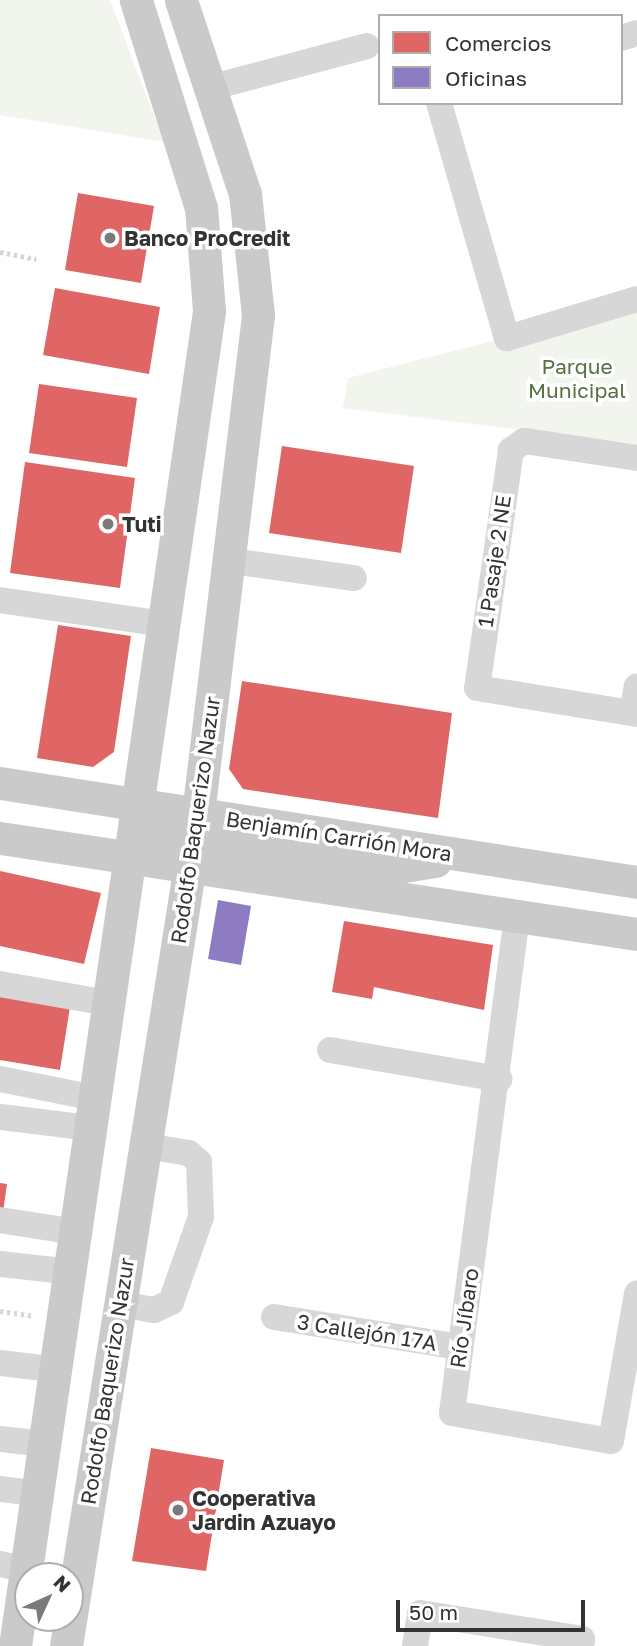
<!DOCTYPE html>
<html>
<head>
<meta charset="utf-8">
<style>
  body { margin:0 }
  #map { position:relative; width:637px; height:1646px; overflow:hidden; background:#fff; font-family:"Golos Text",sans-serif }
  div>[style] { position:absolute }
  .green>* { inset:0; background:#f1f5ed }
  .shops>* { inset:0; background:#e06666 }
  .offices>* { inset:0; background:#8e7cc3 }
  .path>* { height:4.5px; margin-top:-2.25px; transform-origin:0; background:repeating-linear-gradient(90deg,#d6d6d6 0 3.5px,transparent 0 7px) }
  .minor>* { height:26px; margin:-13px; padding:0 13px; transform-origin:13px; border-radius:13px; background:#d7d7d7 }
  .major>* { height:33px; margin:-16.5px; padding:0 16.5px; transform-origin:16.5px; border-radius:16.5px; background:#cacaca }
  .dots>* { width:19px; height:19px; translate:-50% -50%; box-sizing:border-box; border:4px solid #fff; border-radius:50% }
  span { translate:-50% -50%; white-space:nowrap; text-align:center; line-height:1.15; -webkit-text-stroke:7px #fff; paint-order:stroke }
  .poi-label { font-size:21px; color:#333; font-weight:700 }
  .left { translate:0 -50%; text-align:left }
  .park-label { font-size:21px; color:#56703f }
  .street-label { font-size:21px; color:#333 }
  .legend { position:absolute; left:378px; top:14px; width:245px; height:91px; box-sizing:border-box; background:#fff; border:2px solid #adadad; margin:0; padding:9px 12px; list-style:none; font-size:21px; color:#333 }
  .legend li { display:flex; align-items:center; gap:14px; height:35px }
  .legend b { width:35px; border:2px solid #adadad }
  .north { position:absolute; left:14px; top:1562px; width:70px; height:70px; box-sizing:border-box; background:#fff; border:2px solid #adadad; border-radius:50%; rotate:45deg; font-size:19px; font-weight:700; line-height:28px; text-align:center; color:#333 }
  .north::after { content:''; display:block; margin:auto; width:24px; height:32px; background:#7a7a7a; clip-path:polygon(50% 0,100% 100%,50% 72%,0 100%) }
  .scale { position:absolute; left:396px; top:1600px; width:189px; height:32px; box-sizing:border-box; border:4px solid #333; border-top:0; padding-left:9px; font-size:21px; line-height:24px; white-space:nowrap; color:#333; -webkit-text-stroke:5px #fff; paint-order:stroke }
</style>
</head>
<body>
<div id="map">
  <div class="green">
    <i style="clip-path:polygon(0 0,110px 0,164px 142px,0 115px)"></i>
    <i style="clip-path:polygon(637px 304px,637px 444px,343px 408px,348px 378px)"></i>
  </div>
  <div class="shops">
    <i style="clip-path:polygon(78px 193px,154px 206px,141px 283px,65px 270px)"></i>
    <i style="clip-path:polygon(55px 288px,160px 307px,149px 374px,43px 355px)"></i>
    <i style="clip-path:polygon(39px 384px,137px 398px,127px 467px,29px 453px)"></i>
    <i style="clip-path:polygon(282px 446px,414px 466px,401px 553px,269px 533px)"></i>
    <i style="clip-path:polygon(25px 462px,135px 478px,120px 588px,10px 573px)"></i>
    <i style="clip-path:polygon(58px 625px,131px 636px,114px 752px,93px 767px,37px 758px)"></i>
    <i style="clip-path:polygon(242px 681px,452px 713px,438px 818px,243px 789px,229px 769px)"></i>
    <i style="clip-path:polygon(0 871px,101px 893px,84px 964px,0 946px)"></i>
    <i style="clip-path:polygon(344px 921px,493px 945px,484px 1010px,374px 987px,372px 999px,332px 992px)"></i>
    <i style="clip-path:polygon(0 995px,70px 1007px,60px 1070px,0 1060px)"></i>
    <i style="clip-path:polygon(0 1183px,7px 1184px,3px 1212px,0 1211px)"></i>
    <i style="clip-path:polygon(151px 1448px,224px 1460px,206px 1571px,132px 1561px)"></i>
  </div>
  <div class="offices">
    <i style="clip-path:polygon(218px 900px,251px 906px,241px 965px,208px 959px)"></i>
  </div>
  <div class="path">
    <i style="left:0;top:252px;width:37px;rotate:11deg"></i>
    <i style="left:0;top:1311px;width:34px;rotate:8deg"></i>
  </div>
  <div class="minor">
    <i style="left:621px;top:38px;width:17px;rotate:-17deg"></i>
    <i style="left:213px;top:87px;width:159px;rotate:-14.9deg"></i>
    <i style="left:439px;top:103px;width:245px;rotate:73.9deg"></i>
    <i style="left:507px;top:338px;width:136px;rotate:-16.7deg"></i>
    <i style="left:637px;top:458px;width:114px;rotate:-171.4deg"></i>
    <i style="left:524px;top:441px;width:16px;rotate:145deg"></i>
    <i style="left:511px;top:450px;width:240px;rotate:98.1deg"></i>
    <i style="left:477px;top:688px;width:162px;rotate:9.2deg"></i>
    <i style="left:231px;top:561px;width:124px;rotate:7.9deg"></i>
    <i style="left:0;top:600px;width:167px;rotate:8.3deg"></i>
    <i style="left:632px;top:713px;width:27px;rotate:-80deg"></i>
    <i style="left:517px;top:916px;width:501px;rotate:97.45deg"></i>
    <i style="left:452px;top:1413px;width:161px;rotate:10deg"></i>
    <i style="left:611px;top:1441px;width:150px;rotate:-80deg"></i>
    <i style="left:0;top:984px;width:110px;rotate:10deg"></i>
    <i style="left:330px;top:1050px;width:172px;rotate:9.7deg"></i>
    <i style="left:0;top:1079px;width:97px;rotate:11.3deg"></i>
    <i style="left:0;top:1117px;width:92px;rotate:6.9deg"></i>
    <i style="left:0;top:1220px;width:78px;rotate:8.9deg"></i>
    <i style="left:0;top:1264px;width:72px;rotate:6.3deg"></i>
    <i style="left:120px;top:1304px;width:35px;rotate:10deg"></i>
    <i style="left:154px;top:1310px;width:19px;rotate:-25deg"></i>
    <i style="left:171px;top:1302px;width:90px;rotate:-70.6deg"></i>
    <i style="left:201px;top:1217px;width:55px;rotate:-92.1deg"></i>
    <i style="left:199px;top:1162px;width:13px;rotate:-138deg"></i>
    <i style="left:189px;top:1153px;width:45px;rotate:-171deg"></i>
    <i style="left:274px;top:1317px;width:187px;rotate:9.2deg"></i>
    <i style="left:0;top:1363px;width:58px;rotate:6.9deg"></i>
    <i style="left:0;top:1439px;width:46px;rotate:6.2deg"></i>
    <i style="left:0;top:1489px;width:38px;rotate:7deg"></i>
    <i style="left:0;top:1564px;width:26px;rotate:13deg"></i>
    <i style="left:415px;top:1646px;width:33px;rotate:-81deg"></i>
    <i style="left:420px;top:1613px;width:164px;rotate:9.1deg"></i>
    <i style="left:582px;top:1639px;width:7px;rotate:98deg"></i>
  </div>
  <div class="major">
    <i style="left:0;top:783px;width:645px;rotate:8.83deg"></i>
    <i style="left:0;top:838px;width:644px;rotate:8.57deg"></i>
    <i style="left:132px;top:857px;width:20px;rotate:-57deg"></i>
    <i style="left:143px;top:840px;width:13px;rotate:-18deg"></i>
    <i style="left:155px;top:836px;width:227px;rotate:8.6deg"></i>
    <i style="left:379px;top:870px;width:57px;rotate:-9.1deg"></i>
    <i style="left:15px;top:1646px;width:1349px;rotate:-81.73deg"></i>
    <i style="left:209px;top:311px;width:103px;rotate:-94.4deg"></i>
    <i style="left:201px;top:208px;width:218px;rotate:-107.4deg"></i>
    <i style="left:66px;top:1646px;width:842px;rotate:-80.98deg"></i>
    <i style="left:198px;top:814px;width:503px;rotate:-83.14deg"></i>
    <i style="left:258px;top:315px;width:122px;rotate:-96.1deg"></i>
    <i style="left:245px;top:194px;width:204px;rotate:-108.3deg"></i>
  </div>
  <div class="dots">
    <i style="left:110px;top:238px;background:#7a7a7a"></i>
    <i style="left:108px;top:524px;background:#7a7a7a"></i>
    <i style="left:178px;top:1510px;background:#7a7a7a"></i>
  </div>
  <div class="poi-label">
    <span class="left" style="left:124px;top:238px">Banco ProCredit</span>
    <span class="left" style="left:122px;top:524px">Tuti</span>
    <span class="left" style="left:192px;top:1510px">Cooperativa<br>Jardin Azuayo</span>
  </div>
  <div class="park-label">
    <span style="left:577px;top:378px">Parque<br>Municipal</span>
  </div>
  <div class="street-label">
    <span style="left:494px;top:561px;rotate:-82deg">1 Pasaje 2 NE</span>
    <span style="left:195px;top:820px;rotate:-82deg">Rodolfo Baquerizo Nazur</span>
    <span style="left:339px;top:836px;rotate:9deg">Benjamín Carrión Mora</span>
    <span style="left:464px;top:1318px;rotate:-82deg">Río Jíbaro</span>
    <span style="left:367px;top:1332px;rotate:9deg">3 Callejón 17A</span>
    <span style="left:107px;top:1381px;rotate:-81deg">Rodolfo Baquerizo Nazur</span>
  </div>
  <ul class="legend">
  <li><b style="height:19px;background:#e06666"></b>Comercios</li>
  <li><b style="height:19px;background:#8e7cc3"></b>Oficinas</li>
  </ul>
  <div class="north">N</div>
  <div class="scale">50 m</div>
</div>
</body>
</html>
